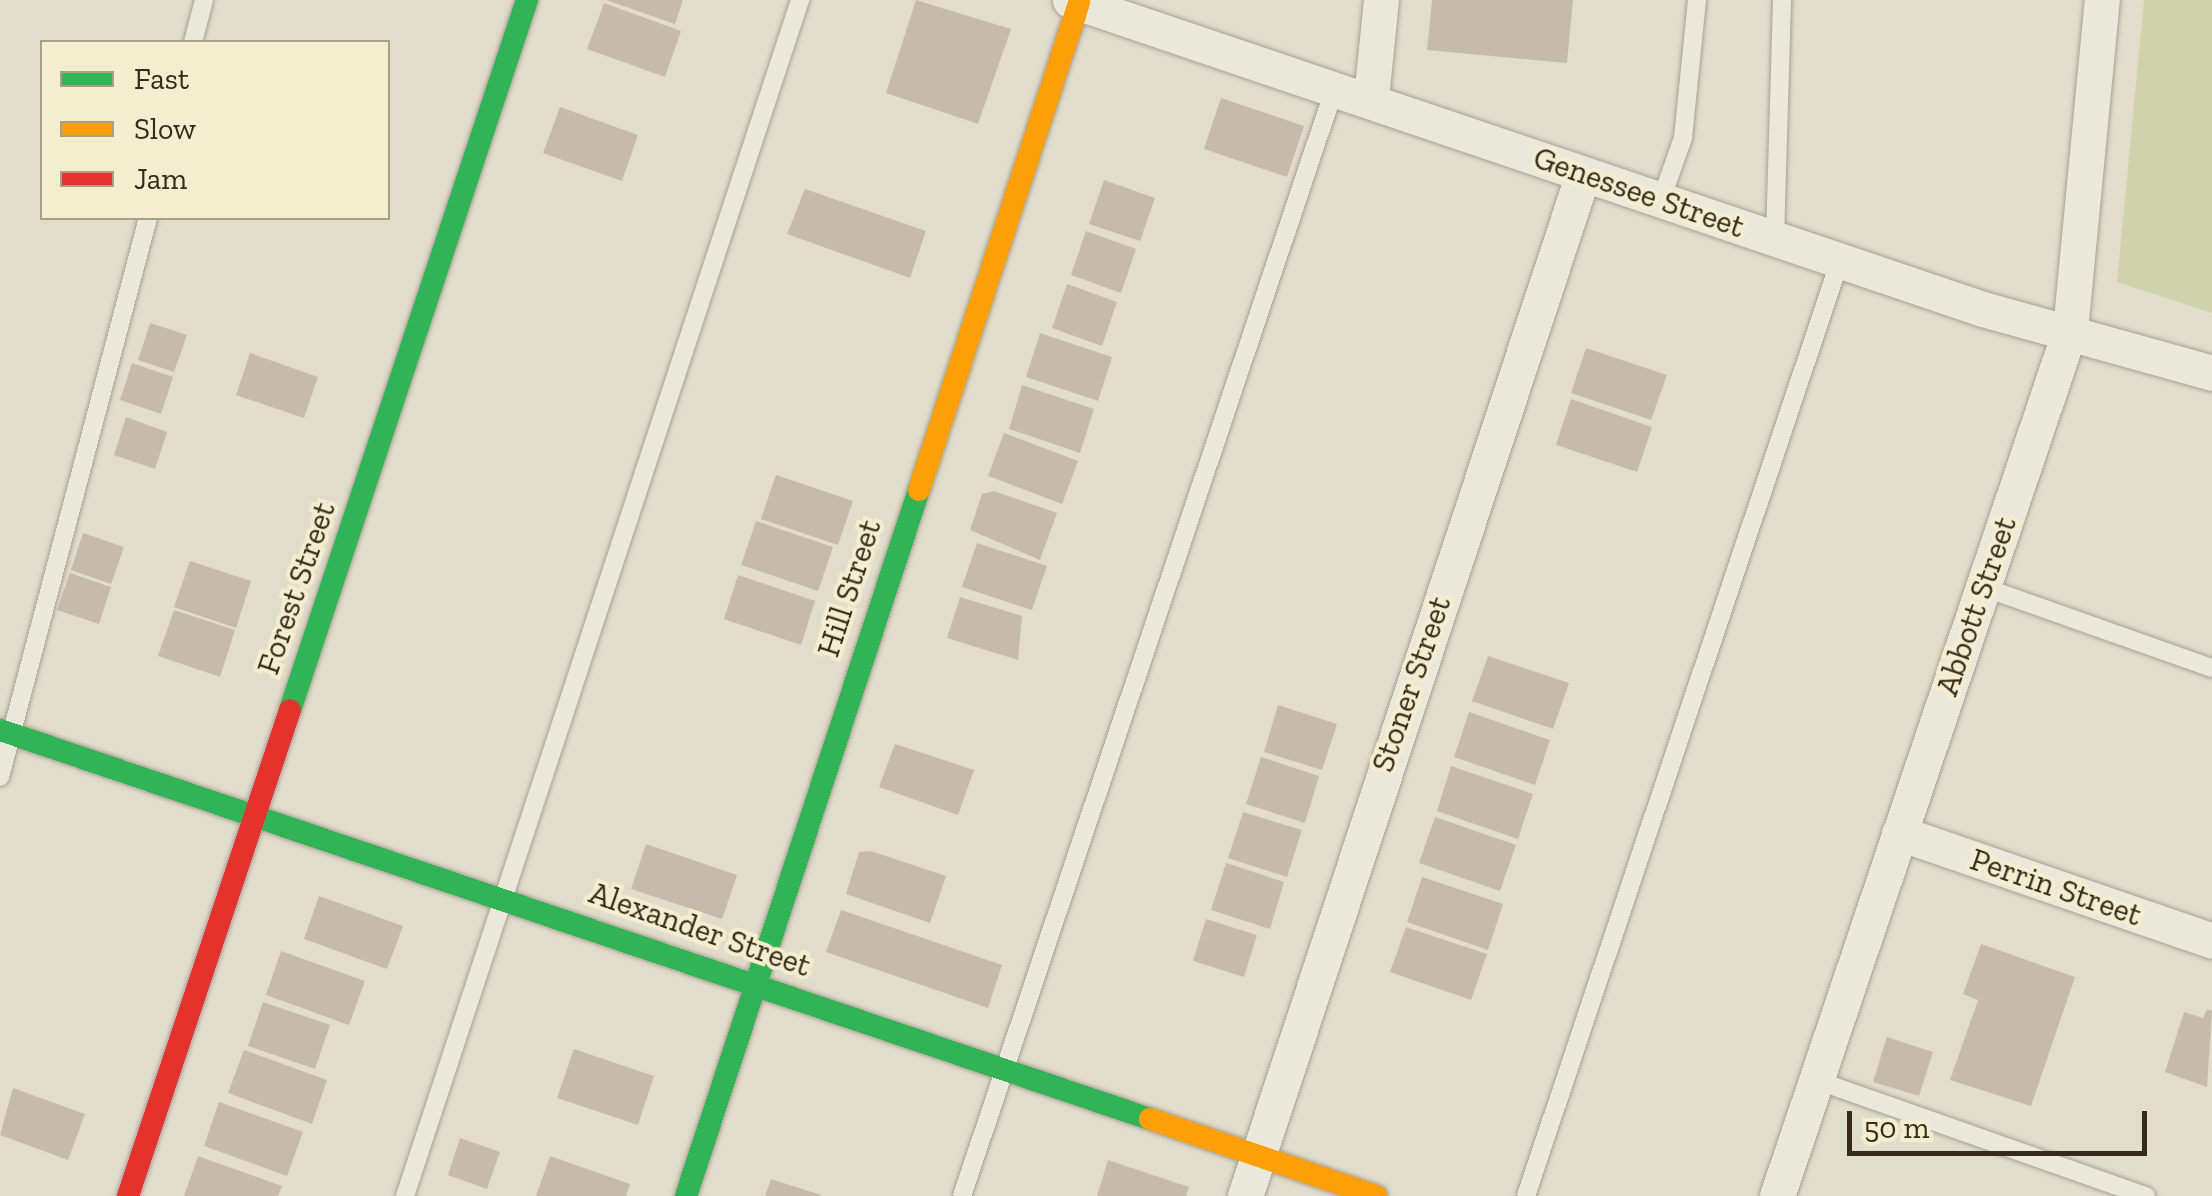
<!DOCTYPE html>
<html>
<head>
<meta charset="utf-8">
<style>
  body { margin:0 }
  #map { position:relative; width:2212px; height:1196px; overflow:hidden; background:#e2ddca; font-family:"Zilla Slab",serif }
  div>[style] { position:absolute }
  .green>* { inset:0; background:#cfd3ac }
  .building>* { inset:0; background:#c6bbab }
  .roads { filter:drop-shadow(0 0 2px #a7a194) drop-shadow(0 0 2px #a7a194) }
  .lane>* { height:18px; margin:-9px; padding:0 9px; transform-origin:9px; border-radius:9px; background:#eae7db }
  .street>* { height:35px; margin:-17.5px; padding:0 17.5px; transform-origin:17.5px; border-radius:17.5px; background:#eae7db }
  .fast>* { height:22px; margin:-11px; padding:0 11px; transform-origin:11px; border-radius:11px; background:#30b455 }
  .slow>* { height:22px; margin:-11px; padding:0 11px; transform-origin:11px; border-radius:11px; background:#ff9f0a }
  .jam>* { height:22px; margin:-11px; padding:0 11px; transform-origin:11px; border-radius:11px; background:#e5322d }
  span { translate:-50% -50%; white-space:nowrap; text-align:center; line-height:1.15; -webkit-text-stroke:8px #f4edcf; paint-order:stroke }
  .street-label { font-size:32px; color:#352a1c }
  .legend { position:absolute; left:40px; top:40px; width:350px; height:180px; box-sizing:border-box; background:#f4edcf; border:2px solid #a89f87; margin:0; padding:12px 18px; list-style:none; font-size:30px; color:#352a1c }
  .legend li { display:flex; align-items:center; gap:20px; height:50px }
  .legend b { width:50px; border:2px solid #a89f87 }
  .scale { position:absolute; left:1847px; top:1111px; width:300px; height:45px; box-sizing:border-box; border:5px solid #352a1c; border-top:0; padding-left:12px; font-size:30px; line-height:35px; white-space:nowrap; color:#352a1c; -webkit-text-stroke:8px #f4edcf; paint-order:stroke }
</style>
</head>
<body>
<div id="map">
  <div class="green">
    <i style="clip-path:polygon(2144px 0,2212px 0,2212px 313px,2117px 282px)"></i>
  </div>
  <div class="building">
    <i style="clip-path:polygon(606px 0,683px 0,675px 24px)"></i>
    <i style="clip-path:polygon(916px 0,1011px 29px,978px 124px,886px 93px)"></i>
    <i style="clip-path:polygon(1432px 0,1573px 0,1567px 63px,1427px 50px)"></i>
    <i style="clip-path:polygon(604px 3px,681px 31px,665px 77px,587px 49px)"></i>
    <i style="clip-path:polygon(1221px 98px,1304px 126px,1287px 177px,1204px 149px)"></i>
    <i style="clip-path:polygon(560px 107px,638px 135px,622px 181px,543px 153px)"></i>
    <i style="clip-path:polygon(1104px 180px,1155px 198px,1140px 241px,1089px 224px)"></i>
    <i style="clip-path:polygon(805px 189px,926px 231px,910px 278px,787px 234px)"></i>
    <i style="clip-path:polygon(1086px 231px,1136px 249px,1121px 293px,1071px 275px)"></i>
    <i style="clip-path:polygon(1067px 284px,1117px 302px,1102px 346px,1052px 328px)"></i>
    <i style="clip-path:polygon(150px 323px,187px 335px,174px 372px,138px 360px)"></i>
    <i style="clip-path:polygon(1040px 333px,1112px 357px,1098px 401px,1026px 377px)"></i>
    <i style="clip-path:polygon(1586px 348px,1667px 375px,1651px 420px,1571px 393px)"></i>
    <i style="clip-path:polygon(250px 353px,318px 377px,304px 418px,236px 395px)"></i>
    <i style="clip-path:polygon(132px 363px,173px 377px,161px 414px,120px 400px)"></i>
    <i style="clip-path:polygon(1022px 385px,1094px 409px,1080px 453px,1009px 429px)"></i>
    <i style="clip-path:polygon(1571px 399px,1652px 427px,1637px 472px,1556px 445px)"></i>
    <i style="clip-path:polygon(126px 417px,167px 432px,155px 469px,114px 455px)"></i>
    <i style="clip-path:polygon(1004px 433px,1078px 461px,1062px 504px,988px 476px)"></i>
    <i style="clip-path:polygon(776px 475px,853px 501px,838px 545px,761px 519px)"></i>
    <i style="clip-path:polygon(994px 491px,1057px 513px,1040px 560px,970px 530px,982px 494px)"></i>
    <i style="clip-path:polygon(756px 521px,833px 547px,818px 591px,741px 565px)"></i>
    <i style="clip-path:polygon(83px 533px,124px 547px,111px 584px,71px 570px)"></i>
    <i style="clip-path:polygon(977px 543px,1047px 566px,1032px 610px,962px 587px)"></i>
    <i style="clip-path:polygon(190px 561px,251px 581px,236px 628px,174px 607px)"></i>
    <i style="clip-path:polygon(70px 573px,111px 587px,99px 624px,57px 610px)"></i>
    <i style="clip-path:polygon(738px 575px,815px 601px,801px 645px,724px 619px)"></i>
    <i style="clip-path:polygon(960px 597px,1022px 616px,1018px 660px,947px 638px)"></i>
    <i style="clip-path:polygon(174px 610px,235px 630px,220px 677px,158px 656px)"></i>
    <i style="clip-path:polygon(1488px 656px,1569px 683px,1553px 729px,1472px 701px)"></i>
    <i style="clip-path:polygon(1278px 705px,1337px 724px,1322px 770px,1264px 752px)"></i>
    <i style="clip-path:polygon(1469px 712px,1550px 740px,1535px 785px,1454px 757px)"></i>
    <i style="clip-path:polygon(895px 744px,974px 770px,958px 815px,879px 787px)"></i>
    <i style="clip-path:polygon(1261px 757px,1319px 776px,1305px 823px,1246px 804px)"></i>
    <i style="clip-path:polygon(1451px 766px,1533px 794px,1518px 839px,1437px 811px)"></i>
    <i style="clip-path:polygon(1243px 812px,1302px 830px,1287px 877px,1228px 858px)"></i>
    <i style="clip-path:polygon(1435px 817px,1516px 845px,1500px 891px,1419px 863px)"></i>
    <i style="clip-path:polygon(646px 844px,737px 875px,722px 919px,631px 889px)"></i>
    <i style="clip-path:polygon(871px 851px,946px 876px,930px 923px,846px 894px,859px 852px)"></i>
    <i style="clip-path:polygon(1226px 863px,1284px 882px,1270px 929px,1211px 910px)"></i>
    <i style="clip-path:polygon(1422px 877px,1503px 904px,1488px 950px,1407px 922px)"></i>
    <i style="clip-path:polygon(319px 896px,403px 926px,387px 969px,304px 939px)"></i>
    <i style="clip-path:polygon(841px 910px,1002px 965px,988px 1008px,826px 952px)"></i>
    <i style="clip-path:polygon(1206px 919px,1257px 935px,1244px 977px,1193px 961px)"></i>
    <i style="clip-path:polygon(1406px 927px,1487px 954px,1471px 1000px,1390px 972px)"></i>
    <i style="clip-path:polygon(1981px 944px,2075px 977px,2031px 1106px,1950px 1080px,1978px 1000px,1963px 994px)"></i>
    <i style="clip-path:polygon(281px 951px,365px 981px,349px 1025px,266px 995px)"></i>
    <i style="clip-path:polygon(263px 1002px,330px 1025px,315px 1069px,248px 1046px)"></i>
    <i style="clip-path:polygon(2207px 1009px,2212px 1011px,2207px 1087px,2165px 1072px,2184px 1012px,2203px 1018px)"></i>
    <i style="clip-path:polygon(1887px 1037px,1933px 1052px,1919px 1096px,1873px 1082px)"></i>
    <i style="clip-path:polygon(574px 1049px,654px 1076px,638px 1125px,557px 1098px)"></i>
    <i style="clip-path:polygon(244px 1050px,327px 1080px,312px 1124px,228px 1093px)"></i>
    <i style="clip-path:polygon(13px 1088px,85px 1114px,68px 1160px,0 1135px)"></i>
    <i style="clip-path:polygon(219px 1102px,303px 1132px,287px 1176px,204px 1146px)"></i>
    <i style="clip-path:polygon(460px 1138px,500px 1152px,487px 1189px,448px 1175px)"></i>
    <i style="clip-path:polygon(198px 1156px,282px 1186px,278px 1196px,184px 1196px)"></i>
    <i style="clip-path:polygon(550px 1156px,630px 1184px,626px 1196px,536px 1196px)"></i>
    <i style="clip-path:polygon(1108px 1160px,1189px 1187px,1186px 1196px,1097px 1196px)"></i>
    <i style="clip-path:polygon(771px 1179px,821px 1195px,820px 1196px,765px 1196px)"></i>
  </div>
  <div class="roads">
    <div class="lane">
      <i style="left:193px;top:42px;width:43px;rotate:-75.3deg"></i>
      <i style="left:1661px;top:200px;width:66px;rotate:-70.5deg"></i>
      <i style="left:1683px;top:138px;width:139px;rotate:-84.2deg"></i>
      <i style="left:1775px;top:238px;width:238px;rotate:-88.3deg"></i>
      <i style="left:1983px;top:587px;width:243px;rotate:19.5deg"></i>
      <i style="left:0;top:777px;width:578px;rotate:-75.17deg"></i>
      <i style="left:1816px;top:1080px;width:350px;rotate:19.4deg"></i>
      <i style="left:405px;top:1196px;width:1260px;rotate:-71.72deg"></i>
      <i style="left:962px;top:1196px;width:1170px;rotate:-71.41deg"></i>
      <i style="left:1526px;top:1196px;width:987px;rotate:-71.45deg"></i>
    </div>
    <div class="street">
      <i style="left:1070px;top:0;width:964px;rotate:18.7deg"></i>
      <i style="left:1983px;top:309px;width:238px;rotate:15.6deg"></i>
      <i style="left:1371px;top:98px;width:99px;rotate:-84.2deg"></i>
      <i style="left:1899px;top:833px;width:331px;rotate:19deg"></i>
      <i style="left:1245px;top:1196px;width:1076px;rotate:-71.7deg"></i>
      <i style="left:1777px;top:1196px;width:914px;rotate:-71.31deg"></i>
      <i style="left:2070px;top:330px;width:332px;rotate:-84.5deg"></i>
    </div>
    <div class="fast">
      <i style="left:290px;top:710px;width:749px;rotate:-71.54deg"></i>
      <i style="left:0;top:730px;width:1214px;rotate:18.69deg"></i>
      <i style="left:686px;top:1196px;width:743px;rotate:-71.74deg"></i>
    </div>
    <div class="slow">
      <i style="left:919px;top:490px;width:513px;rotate:-71.81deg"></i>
      <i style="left:1150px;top:1119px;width:239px;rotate:18.8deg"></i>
    </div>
    <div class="jam">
      <i style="left:128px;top:1196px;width:512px;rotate:-71.57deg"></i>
    </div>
  </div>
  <div class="street-label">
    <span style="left:1639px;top:192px;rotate:19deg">Genessee Street</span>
    <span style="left:296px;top:588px;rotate:-71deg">Forest Street</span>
    <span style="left:849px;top:588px;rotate:-72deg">Hill Street</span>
    <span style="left:1976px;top:606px;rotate:-71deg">Abbott Street</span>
    <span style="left:1411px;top:684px;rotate:-71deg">Stoner Street</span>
    <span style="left:2056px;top:887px;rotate:19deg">Perrin Street</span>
    <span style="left:700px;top:929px;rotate:19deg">Alexander Street</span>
  </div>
  <ul class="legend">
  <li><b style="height:12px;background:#30b455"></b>Fast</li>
  <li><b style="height:12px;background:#ff9f0a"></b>Slow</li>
  <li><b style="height:12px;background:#e5322d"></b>Jam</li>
  </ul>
  <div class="scale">50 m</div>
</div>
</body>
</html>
